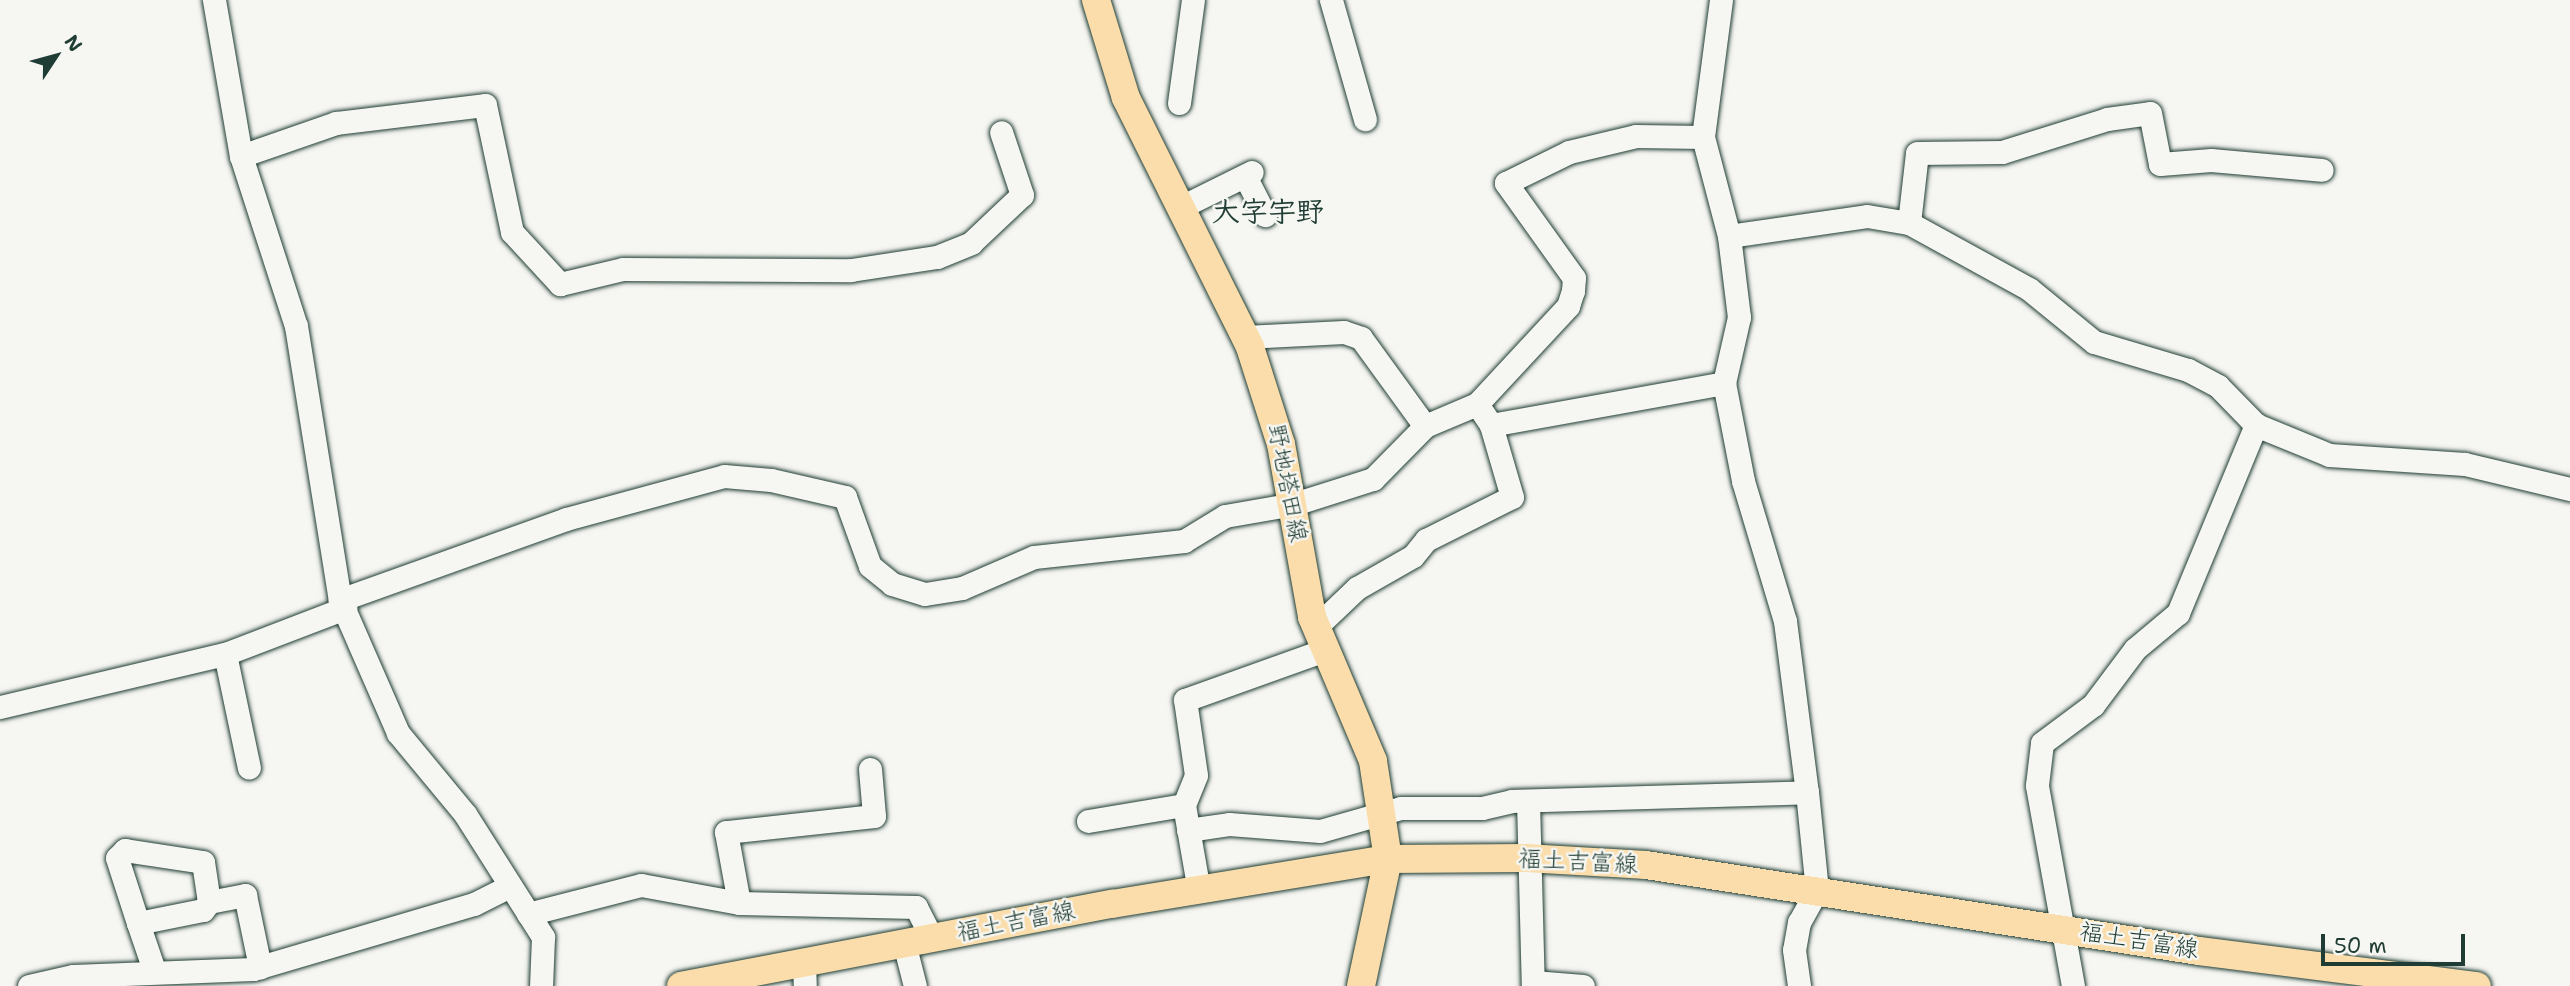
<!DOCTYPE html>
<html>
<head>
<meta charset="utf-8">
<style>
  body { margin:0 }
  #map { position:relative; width:2570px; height:986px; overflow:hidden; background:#f6f6f2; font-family:"Shantell Sans","Klee One",sans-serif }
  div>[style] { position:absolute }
  .roads { filter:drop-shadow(0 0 2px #1f3d34) drop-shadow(0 0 2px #1f3d34) }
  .minor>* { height:23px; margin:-11.5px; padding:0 11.5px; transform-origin:11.5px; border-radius:11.5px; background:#f6f6f2 }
  .major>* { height:28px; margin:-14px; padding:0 14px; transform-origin:14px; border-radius:14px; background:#faddab }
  span { translate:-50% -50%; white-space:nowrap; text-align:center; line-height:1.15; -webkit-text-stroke:5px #f6f6f2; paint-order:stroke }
  .street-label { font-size:24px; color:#1f3d34 }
  .quarter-label { font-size:28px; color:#1f3d34; font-weight:700 }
  .north { position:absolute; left:21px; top:21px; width:70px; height:70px; -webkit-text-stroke:5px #f6f6f2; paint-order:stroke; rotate:54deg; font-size:19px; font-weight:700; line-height:28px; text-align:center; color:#1f3d34 }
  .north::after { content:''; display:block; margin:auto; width:24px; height:32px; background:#1f3d34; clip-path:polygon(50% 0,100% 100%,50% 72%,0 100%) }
  .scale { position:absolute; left:2321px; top:934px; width:144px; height:32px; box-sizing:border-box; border:4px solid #1f3d34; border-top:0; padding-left:9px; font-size:21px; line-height:24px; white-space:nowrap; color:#1f3d34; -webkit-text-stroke:5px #f6f6f2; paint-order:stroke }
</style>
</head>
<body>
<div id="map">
  <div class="roads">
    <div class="minor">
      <i style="left:214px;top:0;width:158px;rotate:80.2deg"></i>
      <i style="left:241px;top:156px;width:179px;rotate:72.1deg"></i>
      <i style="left:296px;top:326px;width:278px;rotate:80.9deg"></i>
      <i style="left:340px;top:600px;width:145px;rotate:66.4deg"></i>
      <i style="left:398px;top:733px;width:105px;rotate:50.4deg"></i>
      <i style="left:465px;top:814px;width:146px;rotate:57.6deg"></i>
      <i style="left:543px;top:937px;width:49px;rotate:92.3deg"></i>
      <i style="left:1331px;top:0;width:124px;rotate:74.1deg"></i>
      <i style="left:1721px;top:0;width:138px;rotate:97.5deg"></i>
      <i style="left:1703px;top:137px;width:102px;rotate:75.3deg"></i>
      <i style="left:1729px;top:236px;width:82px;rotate:83deg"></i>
      <i style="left:1739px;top:317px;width:68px;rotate:102.8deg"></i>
      <i style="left:1724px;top:383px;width:100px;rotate:79deg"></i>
      <i style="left:1743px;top:481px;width:146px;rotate:73.3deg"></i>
      <i style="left:1785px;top:621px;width:172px;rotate:82.7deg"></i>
      <i style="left:1807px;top:792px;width:99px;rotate:84.2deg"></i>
      <i style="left:1817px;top:890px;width:37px;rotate:119deg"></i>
      <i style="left:1799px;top:922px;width:28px;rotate:100deg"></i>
      <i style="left:1794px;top:950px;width:36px;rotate:82deg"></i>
      <i style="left:1179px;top:103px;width:104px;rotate:-82.3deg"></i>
      <i style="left:241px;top:156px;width:101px;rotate:-19.2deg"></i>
      <i style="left:336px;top:123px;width:150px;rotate:-6.9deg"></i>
      <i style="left:485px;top:105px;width:130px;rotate:78deg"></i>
      <i style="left:512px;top:232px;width:71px;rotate:47.3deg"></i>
      <i style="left:560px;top:284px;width:65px;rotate:-13.4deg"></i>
      <i style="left:623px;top:269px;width:228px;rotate:0.3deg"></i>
      <i style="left:851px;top:270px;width:87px;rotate:-8.6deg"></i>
      <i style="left:937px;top:257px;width:37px;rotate:-22deg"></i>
      <i style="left:971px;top:243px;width:70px;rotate:-43.3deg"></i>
      <i style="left:1022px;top:195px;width:66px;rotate:-108.4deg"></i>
      <i style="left:1245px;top:176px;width:44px;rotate:62.9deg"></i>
      <i style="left:1179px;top:208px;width:81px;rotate:-26.3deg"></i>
      <i style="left:1909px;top:223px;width:70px;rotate:-83.5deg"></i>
      <i style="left:1917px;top:153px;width:85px;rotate:-0.7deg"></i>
      <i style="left:2002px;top:152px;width:110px;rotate:-17.4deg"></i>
      <i style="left:2107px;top:119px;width:43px;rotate:-7.9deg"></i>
      <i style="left:2150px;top:113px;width:52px;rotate:78.9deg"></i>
      <i style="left:2160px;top:164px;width:51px;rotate:-4.5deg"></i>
      <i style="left:2211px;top:160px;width:111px;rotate:5.1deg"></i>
      <i style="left:1729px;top:236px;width:139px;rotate:-8.2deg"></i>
      <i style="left:1867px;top:216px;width:43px;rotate:9.5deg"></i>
      <i style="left:1909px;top:223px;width:137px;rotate:28.8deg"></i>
      <i style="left:2029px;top:289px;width:84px;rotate:39.2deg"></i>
      <i style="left:2094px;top:342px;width:98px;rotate:16.6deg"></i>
      <i style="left:2188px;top:370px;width:34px;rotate:28deg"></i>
      <i style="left:2218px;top:386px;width:54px;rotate:45.7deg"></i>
      <i style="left:2256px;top:425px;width:79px;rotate:22.3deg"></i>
      <i style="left:2329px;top:455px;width:136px;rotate:3.8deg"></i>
      <i style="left:2465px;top:464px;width:108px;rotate:13.4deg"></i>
      <i style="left:1245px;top:337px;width:99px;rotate:-2.9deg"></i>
      <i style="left:1344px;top:332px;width:18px;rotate:19deg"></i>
      <i style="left:1361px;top:338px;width:109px;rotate:54deg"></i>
      <i style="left:1477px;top:404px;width:134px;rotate:-47.1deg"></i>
      <i style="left:1568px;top:306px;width:16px;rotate:-72deg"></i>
      <i style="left:1573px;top:291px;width:13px;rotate:-86deg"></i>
      <i style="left:1574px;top:278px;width:117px;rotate:-125.6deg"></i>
      <i style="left:1506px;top:183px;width:70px;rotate:-26.2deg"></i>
      <i style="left:1569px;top:152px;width:69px;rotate:-13.4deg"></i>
      <i style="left:1636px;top:136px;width:67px;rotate:0.9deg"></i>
      <i style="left:340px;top:600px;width:240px;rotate:-19.7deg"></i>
      <i style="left:566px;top:519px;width:164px;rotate:-15.2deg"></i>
      <i style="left:724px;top:476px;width:47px;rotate:4.9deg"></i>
      <i style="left:771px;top:480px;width:76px;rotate:12.9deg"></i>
      <i style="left:845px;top:497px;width:73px;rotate:70.1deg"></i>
      <i style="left:870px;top:566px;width:28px;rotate:39deg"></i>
      <i style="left:892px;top:584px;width:34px;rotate:17deg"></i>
      <i style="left:925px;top:594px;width:37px;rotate:-9deg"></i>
      <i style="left:962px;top:588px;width:78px;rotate:-23.3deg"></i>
      <i style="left:1034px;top:557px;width:151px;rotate:-6.1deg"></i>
      <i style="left:1184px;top:541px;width:48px;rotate:-31.4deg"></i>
      <i style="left:1225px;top:516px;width:70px;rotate:-9.9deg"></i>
      <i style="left:1294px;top:504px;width:83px;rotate:-17.6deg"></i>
      <i style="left:1373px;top:479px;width:74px;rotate:-45.5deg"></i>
      <i style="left:1425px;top:426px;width:56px;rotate:-22.9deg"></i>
      <i style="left:1477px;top:404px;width:25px;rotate:56deg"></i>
      <i style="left:1491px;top:425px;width:237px;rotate:-10.2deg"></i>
      <i style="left:1316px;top:627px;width:57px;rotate:-43.6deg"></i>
      <i style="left:1357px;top:588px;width:64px;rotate:-29.7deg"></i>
      <i style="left:1413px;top:556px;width:21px;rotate:-51deg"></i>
      <i style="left:1426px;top:540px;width:96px;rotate:-26.6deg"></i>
      <i style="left:1512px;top:497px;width:75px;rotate:-106.3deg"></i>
      <i style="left:225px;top:654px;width:116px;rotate:78.1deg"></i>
      <i style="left:0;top:707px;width:231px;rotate:-13.3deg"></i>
      <i style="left:225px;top:654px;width:129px;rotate:-21deg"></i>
      <i style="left:870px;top:769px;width:47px;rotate:85.1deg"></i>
      <i style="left:874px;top:816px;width:149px;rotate:173.8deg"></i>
      <i style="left:726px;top:832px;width:72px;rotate:79.6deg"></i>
      <i style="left:739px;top:903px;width:177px;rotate:1.3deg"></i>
      <i style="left:916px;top:907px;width:35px;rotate:63deg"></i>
      <i style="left:1528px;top:801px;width:185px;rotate:88.5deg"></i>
      <i style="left:1088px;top:821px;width:97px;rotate:-9.5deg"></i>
      <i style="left:1188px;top:830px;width:41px;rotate:-8.3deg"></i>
      <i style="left:1229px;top:824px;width:91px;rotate:4.4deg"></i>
      <i style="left:1320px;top:831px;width:84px;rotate:-15.9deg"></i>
      <i style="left:1401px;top:808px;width:81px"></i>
      <i style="left:1482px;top:808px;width:31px;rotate:-13deg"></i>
      <i style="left:1512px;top:801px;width:295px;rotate:-1.7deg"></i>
      <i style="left:1199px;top:891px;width:87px;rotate:-99.9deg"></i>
      <i style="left:1184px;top:805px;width:32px;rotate:-68deg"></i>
      <i style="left:1196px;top:775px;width:76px;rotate:-98.3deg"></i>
      <i style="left:1185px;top:700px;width:149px;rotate:-19.7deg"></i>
      <i style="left:209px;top:902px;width:37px;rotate:-11deg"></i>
      <i style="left:245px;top:895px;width:74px;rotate:78.2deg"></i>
      <i style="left:528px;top:914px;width:117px;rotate:-14.4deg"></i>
      <i style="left:641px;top:885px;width:100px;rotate:10.4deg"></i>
      <i style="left:138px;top:923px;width:66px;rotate:-11.3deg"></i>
      <i style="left:203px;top:910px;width:10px;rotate:-53deg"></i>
      <i style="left:209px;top:902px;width:40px;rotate:-98.5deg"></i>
      <i style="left:203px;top:862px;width:79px;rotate:-171.3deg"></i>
      <i style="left:125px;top:850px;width:11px;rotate:135deg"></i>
      <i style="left:117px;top:858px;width:68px;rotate:72.1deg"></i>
      <i style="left:138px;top:923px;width:50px;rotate:71.2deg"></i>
      <i style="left:904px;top:943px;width:44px;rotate:75.7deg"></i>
      <i style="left:804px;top:963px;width:23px;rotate:88deg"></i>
      <i style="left:1533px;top:982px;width:50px;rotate:4.6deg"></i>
      <i style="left:29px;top:986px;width:45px;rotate:-12.8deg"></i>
      <i style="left:73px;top:976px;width:180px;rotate:-2.2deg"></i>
      <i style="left:253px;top:969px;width:230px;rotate:-16.4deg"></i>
      <i style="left:474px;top:904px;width:40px;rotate:-26.6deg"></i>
      <i style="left:2073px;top:986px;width:204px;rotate:-100.2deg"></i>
      <i style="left:2037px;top:785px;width:42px;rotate:-83.2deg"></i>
      <i style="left:2042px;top:743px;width:64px;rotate:-36.7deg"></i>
      <i style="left:2093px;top:705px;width:70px;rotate:-53.1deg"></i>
      <i style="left:2135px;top:649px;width:56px;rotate:-39.9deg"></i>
      <i style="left:2178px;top:613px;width:204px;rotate:-67.5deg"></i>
    </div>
    <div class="major">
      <i style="left:1096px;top:0;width:102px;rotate:73deg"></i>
      <i style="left:1126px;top:98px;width:278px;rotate:63.5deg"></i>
      <i style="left:1250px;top:347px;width:102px;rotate:72.3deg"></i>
      <i style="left:1281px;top:444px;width:176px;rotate:79.8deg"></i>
      <i style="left:1312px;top:617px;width:156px;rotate:67deg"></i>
      <i style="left:1373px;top:761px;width:99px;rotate:81.3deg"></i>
      <i style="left:1388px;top:859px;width:130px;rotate:102deg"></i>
      <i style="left:681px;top:986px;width:439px;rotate:-10.8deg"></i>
      <i style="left:1112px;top:904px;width:280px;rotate:-9.3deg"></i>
      <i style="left:1388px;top:859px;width:138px;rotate:-0.4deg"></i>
      <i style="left:1526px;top:858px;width:120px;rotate:3.3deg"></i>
      <i style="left:1646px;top:865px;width:560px;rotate:8.84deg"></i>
      <i style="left:2199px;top:951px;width:280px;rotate:7.2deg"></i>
    </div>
  </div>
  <div class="street-label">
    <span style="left:1287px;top:483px;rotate:79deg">野地塔田線</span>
    <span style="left:1578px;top:862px;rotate:3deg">福土吉富線</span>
    <span style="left:1016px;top:922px;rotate:-11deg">福土吉富線</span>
    <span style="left:2139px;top:941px;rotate:9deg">福土吉富線</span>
  </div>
  <div class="quarter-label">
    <span style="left:1268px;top:211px">大字宇野</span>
  </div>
  <div class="north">N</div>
  <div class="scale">50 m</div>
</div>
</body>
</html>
